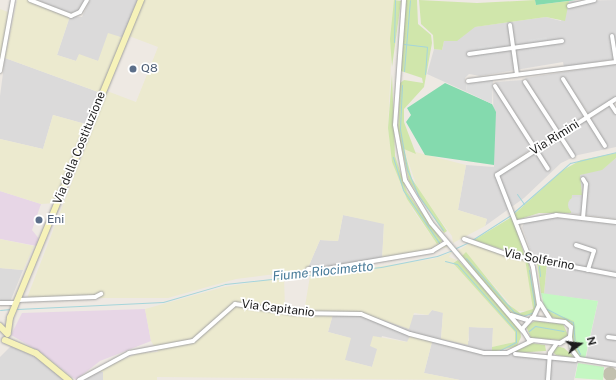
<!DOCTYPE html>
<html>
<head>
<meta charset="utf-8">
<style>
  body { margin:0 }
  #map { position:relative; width:616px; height:380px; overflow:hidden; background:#eee9e3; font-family:"Public Sans",sans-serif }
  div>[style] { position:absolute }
  .residential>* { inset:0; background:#dbdada }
  .industrial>* { inset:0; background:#e7d6e6 }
  .construction>* { inset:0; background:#c2c0af }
  .round { border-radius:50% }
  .farmland>* { inset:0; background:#eceacf }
  .grass>* { inset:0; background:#d0e6ab }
  .park>* { inset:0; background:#c4f7c2 }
  .pitch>* { inset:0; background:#84daae }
  .parking>* { inset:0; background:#ddd }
  .stream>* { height:1px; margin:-0.5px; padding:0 0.5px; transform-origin:0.5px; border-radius:0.5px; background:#a5d5da }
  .roads { filter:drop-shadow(0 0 1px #a1a1a1) drop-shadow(0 0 1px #a1a1a1) }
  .street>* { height:4px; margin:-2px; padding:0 2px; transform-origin:2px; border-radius:2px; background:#fff }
  .secondary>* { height:5.5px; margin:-2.75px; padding:0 2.75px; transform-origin:2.75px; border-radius:2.75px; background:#f6f2b9 }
  .dots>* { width:11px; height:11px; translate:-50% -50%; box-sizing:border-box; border:2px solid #fff; border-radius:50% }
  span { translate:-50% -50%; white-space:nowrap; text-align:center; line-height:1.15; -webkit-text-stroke:3.5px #fff; paint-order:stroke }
  .service-label { font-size:12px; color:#4e5e75 }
  .left { translate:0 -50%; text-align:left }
  .street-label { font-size:12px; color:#1d1d1d }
  .water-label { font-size:13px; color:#487b99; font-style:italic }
  .north { position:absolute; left:560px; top:324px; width:40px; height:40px; -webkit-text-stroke:3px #fff; paint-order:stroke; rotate:75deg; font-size:11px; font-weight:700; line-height:16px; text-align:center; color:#1d1d1d }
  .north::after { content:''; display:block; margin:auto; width:14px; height:18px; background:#1d1d1d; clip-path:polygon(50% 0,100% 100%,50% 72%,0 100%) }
</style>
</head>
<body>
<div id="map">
  <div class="residential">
    <i style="clip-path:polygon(37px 0,86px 0,78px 11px,70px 13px)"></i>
    <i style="clip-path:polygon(90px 0,140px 0,124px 38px,98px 61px,79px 55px,76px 61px,57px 55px,70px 16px,82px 17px)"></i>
    <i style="clip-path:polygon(616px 0,616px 59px,564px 67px,563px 62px,480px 76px,469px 74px,465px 78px,467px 92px,427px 74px,434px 49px,442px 50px,444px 41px,463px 36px,474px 27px,546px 17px,561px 21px,569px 1px)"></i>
    <i style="clip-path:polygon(5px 58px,101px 93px,89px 125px,53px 115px,43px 149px,0 139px,0 96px)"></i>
    <i style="clip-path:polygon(616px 64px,616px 97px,589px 114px,564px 78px,561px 78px,584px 116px,560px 132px,525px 78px)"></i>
    <i style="clip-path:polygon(523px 80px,556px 133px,537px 147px,495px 82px)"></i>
    <i style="clip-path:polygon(493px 85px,533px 148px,501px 169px,503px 173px,558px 138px,571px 157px,574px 156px,563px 135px,586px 120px,607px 146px,590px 119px,609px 106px,616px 114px,616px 147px,578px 155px,561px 163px,524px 198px,485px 226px,487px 219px,458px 210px,466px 165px,494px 167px)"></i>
    <i style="clip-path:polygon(616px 158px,616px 219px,571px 213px,572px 195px,582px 195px,580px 175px,605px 167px)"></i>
    <i style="clip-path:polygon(343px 215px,384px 223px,382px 261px,307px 270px,320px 240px,338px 241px)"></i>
    <i style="clip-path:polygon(550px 217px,616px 224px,616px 367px,585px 362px,598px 301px,544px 294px,547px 263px,533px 257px,522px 227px,525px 222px)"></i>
    <i style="clip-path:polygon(0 268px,23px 270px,10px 302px,0 302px)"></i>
    <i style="clip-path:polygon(432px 310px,443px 312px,441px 339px,469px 341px,468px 327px,493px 328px,492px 352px,511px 349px,513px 353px,575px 358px,578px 361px,574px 380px,460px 380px,424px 373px,433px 338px,408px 342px,382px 336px,372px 367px,344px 360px,350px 338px,328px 332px,333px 314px,428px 315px)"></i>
    <i style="clip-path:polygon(11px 346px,37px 358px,66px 380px,0 380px,0 357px)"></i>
    <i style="clip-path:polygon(96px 370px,104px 372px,103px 380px,81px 380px)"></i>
  </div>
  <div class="industrial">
    <i style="clip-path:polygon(0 191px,41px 204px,32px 230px,40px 240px,37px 246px,0 239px)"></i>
    <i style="clip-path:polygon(145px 309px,151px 341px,100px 361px,76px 380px,42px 353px,11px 335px,22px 313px)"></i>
  </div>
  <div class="construction">
    <i class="round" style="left:603px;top:367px;width:14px;height:14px"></i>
  </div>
  <div class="farmland">
    <i style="clip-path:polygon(17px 0,29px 0,70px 16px,57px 55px,76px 61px,79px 54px,98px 61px,108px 33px,124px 38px,101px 93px,5px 58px)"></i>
    <i style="clip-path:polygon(144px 0,394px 0,388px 128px,392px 162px,413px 210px,437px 244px,442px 241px,448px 247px,382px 261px,384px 224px,343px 215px,338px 241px,320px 240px,307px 270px,236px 279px,168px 298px,27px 298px,107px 91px,136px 102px,158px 47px,129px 36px)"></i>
    <i style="clip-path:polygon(0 9px,8px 12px,0 70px)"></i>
    <i style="clip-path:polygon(53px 115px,89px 125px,56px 203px,41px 204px,0 191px,0 139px,43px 149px)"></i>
    <i style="clip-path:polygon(404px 149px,466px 165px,458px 210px,487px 219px,485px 226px,453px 243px,452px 236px,418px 190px)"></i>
    <i style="clip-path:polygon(0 239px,34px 246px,23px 270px,0 268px)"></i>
    <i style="clip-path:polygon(474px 240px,525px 259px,533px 304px,531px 311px,516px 311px,466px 253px,462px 256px,458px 251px)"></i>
    <i style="clip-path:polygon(452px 252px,449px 257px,457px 260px,453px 263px,515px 331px,515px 342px,492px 347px,493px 328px,469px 327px,468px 345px,441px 339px,443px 313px,432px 310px,428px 315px,414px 313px,409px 329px,365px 314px,333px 314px,328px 332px,351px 338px,345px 360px,372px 367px,377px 349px,370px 346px,373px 336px,407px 342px,411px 334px,433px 338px,424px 373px,460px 380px,157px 377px,157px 380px,103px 380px,103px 372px,96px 370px,139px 353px,158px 352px,151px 341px,145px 309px,224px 287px,284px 277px,285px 309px,304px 312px,310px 276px,433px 259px)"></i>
  </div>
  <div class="grass">
    <i style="clip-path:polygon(394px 0,401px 1px,392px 67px,390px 39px)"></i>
    <i style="clip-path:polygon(406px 0,417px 0,418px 24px,431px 35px,432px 43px,424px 87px,404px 109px,404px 122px,416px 154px,404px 149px,412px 179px,447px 231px,444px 233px,409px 181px,398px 131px,400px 83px,404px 80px,423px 83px,422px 78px,401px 71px)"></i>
    <i style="clip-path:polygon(419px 0,477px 3px,535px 0,536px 5px,569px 1px,565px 21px,546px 17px,475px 27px,457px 41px,444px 41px,442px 50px,434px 49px,433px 35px,421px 24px)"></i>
    <i style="clip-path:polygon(392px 74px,395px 156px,407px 192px,442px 241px,437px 244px,407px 199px,392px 162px,388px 128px)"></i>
    <i style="clip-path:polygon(616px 153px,616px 158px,602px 170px,580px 175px,582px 195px,572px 195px,571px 213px,539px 213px,514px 221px,525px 257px,474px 240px,510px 218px,563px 170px,581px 160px)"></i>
    <i style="clip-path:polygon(466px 252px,508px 304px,520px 313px,533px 309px,525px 259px,528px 260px,537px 307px,533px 315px,517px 316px,506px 308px,462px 256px)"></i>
    <i style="clip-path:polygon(458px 260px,520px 329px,521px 337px,517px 346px,492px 352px,492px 347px,515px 342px,515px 332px,453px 263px)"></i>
    <i style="clip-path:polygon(537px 262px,547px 262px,544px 294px,541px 293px)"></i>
    <i style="clip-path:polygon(548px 308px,553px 313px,571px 317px,577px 324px,578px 356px,573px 348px,571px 323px,549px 316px,545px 310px)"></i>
    <i style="clip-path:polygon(535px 321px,563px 324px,568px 335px,562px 340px,531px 338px,526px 326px)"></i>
    <i style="clip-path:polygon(531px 343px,545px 345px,546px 351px,513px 353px)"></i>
    <i style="clip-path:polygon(556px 346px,564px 348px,575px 358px,556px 355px,553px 352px)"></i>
  </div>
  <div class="park">
    <i style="clip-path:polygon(541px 293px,598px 301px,585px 359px,578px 356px,574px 321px,545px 310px)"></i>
    <i style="clip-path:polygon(578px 363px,604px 367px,603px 380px,575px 378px)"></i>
  </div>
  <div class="pitch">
    <i style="clip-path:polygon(535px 0,576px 0,536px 5px)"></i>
    <i style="clip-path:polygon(445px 83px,492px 104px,496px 112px,494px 165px,425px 155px,406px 122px,411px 115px,407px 108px)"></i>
  </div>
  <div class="parking">
    <i style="clip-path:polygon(547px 37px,548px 48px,529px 51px,528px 40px)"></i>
    <i style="clip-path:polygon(496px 45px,498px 55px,479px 57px,478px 47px)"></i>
    <i style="clip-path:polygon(493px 80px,492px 104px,467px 92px,466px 83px)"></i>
    <i class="round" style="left:568px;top:197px;width:16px;height:16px"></i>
  </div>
  <div class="stream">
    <i style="left:394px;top:42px;width:42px;rotate:-88.6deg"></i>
    <i style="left:404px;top:44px;width:23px;rotate:7deg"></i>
    <i style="left:427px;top:47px;width:27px;rotate:94deg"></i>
    <i style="left:404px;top:71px;width:71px;rotate:-85.2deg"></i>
    <i style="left:402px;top:85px;width:44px;rotate:92.6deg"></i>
    <i style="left:400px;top:129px;width:41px;rotate:80.1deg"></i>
    <i style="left:407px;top:169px;width:28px;rotate:67deg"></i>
    <i style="left:418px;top:195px;width:43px;rotate:54.5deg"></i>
    <i style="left:393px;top:157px;width:34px;rotate:73deg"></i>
    <i style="left:403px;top:190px;width:65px;rotate:55.6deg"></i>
    <i style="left:517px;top:194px;width:12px;rotate:55deg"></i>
    <i style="left:513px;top:213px;width:76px;rotate:-41.3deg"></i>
    <i style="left:570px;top:163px;width:47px;rotate:-13.4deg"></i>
    <i style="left:472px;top:240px;width:46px;rotate:-32.7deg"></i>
    <i style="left:456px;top:248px;width:14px;rotate:-25deg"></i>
    <i style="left:466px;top:258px;width:72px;rotate:48.4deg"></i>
    <i style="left:514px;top:312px;width:10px;rotate:24deg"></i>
    <i style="left:523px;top:316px;width:12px;rotate:-20deg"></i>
    <i style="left:445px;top:261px;width:12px;rotate:14deg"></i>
    <i style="left:457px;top:264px;width:89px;rotate:48.6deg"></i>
    <i style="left:516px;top:331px;width:11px;rotate:90deg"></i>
    <i style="left:516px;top:342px;width:18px;rotate:153deg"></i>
    <i style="left:539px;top:266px;width:10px;rotate:84deg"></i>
    <i style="left:529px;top:270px;width:39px;rotate:81deg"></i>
    <i style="left:17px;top:309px;width:146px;rotate:-2.7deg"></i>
    <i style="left:163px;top:302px;width:65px;rotate:-16.2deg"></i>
    <i style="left:225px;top:284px;width:157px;rotate:-6.2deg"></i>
    <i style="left:381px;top:267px;width:57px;rotate:-11.1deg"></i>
    <i style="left:437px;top:256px;width:17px;rotate:-21deg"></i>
    <i style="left:547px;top:309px;width:29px;rotate:27deg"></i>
    <i style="left:573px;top:322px;width:22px;rotate:85deg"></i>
    <i style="left:575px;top:344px;width:11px;rotate:63deg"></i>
    <i style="left:0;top:310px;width:11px;rotate:-5deg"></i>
    <i style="left:529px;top:331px;width:8px;rotate:-40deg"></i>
    <i style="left:535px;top:326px;width:29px;rotate:10deg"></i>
  </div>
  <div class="roads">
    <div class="street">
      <i style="left:30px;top:0;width:44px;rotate:21.3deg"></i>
      <i style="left:71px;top:16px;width:10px;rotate:-24deg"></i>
      <i style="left:80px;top:12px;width:14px;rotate:-60deg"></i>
      <i style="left:404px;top:0;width:125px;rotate:94.1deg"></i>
      <i style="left:395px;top:125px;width:56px;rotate:79.7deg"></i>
      <i style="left:405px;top:180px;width:50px;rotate:58.8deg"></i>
      <i style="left:431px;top:223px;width:142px;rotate:49.6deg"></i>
      <i style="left:569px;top:6px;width:26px;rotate:-13deg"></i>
      <i style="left:510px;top:25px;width:50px;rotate:82deg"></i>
      <i style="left:612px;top:36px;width:24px;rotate:81deg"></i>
      <i style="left:469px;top:54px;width:94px;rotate:-8deg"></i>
      <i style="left:0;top:71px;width:72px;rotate:-79.6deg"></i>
      <i style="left:563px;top:79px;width:79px;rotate:57.9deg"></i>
      <i style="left:468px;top:81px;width:149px;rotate:-7.3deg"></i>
      <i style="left:525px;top:82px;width:88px;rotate:57deg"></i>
      <i style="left:495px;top:86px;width:98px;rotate:57.4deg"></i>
      <i style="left:610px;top:103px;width:11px;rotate:56deg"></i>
      <i style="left:583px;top:179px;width:6px;rotate:59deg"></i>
      <i style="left:586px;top:184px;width:34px;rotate:95deg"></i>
      <i style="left:518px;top:222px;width:39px;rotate:-10deg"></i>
      <i style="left:556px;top:215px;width:60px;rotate:6.7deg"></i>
      <i style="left:464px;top:239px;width:45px;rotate:19.7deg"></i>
      <i style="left:506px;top:254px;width:112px;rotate:10.8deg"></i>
      <i style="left:576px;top:245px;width:19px;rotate:18deg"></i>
      <i style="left:594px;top:251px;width:20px;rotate:108deg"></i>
      <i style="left:308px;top:269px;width:18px"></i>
      <i style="left:326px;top:269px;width:108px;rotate:-9.6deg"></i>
      <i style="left:432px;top:251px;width:17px;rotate:-31deg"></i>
      <i style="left:18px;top:300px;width:77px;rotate:-2.2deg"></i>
      <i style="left:95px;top:297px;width:7px;rotate:-27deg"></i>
      <i style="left:0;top:303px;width:16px"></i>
      <i style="left:540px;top:303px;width:19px;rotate:58deg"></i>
      <i style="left:511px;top:315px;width:17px;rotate:17deg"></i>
      <i style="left:532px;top:318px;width:33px;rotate:7deg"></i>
      <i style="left:565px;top:322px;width:8px;rotate:40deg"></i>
      <i style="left:571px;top:327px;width:10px;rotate:96deg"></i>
      <i style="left:570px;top:337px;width:12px;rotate:149deg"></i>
      <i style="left:560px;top:343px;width:31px;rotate:-174deg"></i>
      <i style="left:529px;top:340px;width:13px;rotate:-122deg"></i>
      <i style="left:522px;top:329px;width:15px;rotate:-48deg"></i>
      <i style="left:533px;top:318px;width:14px;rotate:-65deg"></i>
      <i style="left:539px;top:305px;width:38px;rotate:-99deg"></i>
      <i style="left:533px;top:267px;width:99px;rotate:-111.4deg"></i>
      <i style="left:497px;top:175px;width:141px;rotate:-32.6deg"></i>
      <i style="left:570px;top:337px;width:13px;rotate:81deg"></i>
      <i style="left:572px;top:350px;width:11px;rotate:52deg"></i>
      <i style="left:579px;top:359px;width:37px;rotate:9deg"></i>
      <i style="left:608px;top:337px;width:8px;rotate:7deg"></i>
      <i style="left:515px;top:354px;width:61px;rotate:5.6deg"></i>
      <i style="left:79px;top:380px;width:57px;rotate:-28.4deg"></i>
      <i style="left:129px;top:353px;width:65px;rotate:-10.6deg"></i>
      <i style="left:193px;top:341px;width:56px;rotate:-41.4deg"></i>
      <i style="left:235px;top:304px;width:61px;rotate:8.5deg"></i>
      <i style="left:295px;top:313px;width:66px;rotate:0.9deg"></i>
      <i style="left:361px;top:314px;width:53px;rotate:22.2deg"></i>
      <i style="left:410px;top:334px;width:76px;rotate:14.4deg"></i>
      <i style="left:484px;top:353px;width:23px"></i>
      <i style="left:507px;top:353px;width:28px;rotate:-26deg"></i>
      <i style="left:548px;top:380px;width:27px;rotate:-86deg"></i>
      <i style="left:550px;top:353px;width:12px;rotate:-55deg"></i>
    </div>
    <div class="secondary">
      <i style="left:0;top:326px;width:11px;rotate:45deg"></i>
      <i style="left:8px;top:332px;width:14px;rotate:-82deg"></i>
      <i style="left:10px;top:318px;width:344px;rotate:-67.6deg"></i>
      <i style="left:5px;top:340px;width:34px;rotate:23deg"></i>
      <i style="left:36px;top:353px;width:43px;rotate:39.3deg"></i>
    </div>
  </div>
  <div class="dots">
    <i style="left:133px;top:69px;background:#5c6f8a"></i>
    <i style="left:39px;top:220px;background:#5c6f8a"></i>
  </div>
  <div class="service-label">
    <span class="left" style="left:141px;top:69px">Q8</span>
    <span class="left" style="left:47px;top:220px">Eni</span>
  </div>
  <div class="street-label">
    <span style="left:555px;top:138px;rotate:-32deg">Via Rimini</span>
    <span style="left:80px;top:148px;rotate:-68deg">Via della Costituzione</span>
    <span style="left:539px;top:260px;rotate:11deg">Via Solferino</span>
    <span style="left:278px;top:309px;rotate:7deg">Via Capitanio</span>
  </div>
  <div class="water-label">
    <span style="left:323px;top:272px;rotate:-6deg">Fiume Riocimetto</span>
  </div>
  <div class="north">N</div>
</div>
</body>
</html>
